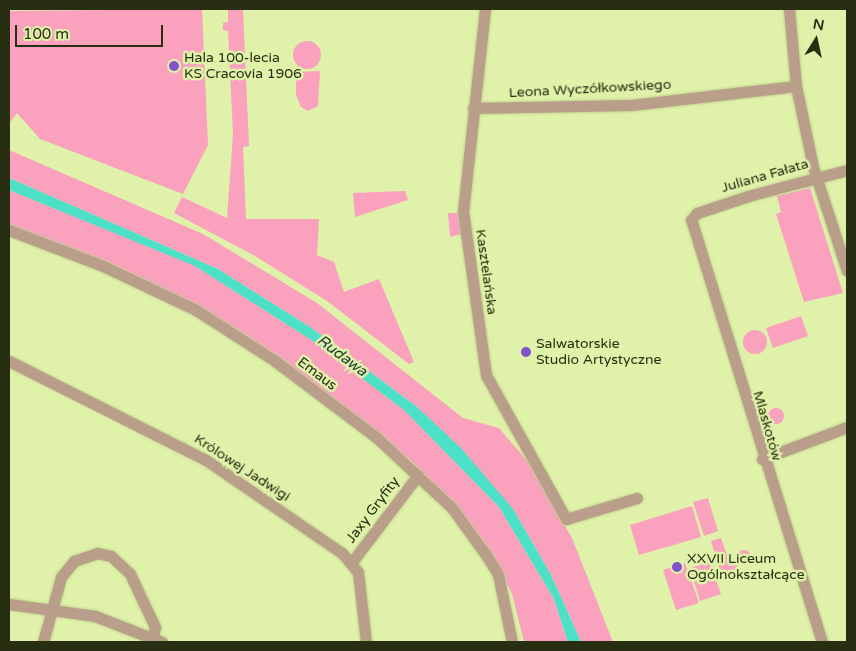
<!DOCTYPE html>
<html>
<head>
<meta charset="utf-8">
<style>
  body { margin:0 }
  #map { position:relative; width:856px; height:651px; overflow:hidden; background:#e0f1a9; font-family:"Varela Round",sans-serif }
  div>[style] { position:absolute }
  .green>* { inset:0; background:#faa1be }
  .round { border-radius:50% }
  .water>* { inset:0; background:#4ce1c7 }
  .roads { filter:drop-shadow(0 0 1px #bfce8e) drop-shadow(0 0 1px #bfce8e) }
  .street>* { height:11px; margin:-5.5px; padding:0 5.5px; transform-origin:5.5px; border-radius:5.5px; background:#b99e8a }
  .dots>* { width:14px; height:14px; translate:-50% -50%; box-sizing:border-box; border:2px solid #e0f1a9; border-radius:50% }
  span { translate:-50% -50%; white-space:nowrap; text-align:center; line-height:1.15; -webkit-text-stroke:5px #e0f1a9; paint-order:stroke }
  .poi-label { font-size:14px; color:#282e11 }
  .left { translate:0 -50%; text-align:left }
  .street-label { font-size:14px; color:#282e11 }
  .water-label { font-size:15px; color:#1b3a34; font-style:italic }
  .frame { position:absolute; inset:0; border:10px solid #282e11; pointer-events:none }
  .north { position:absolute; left:791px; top:15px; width:50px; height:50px; -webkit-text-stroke:4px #e0f1a9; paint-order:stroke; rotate:10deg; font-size:14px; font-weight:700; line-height:20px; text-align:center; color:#282e11 }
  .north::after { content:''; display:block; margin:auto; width:18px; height:22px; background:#282e11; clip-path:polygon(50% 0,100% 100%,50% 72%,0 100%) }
  .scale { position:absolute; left:15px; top:25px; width:148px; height:22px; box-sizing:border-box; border:2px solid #282e11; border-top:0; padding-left:6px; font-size:15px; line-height:18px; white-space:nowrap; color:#282e11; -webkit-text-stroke:4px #e0f1a9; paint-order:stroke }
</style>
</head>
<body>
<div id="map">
  <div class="green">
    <i style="clip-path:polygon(202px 9px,208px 145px,183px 194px,40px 139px,17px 113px,9px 124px,9px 11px)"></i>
    <i style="clip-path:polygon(228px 9px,243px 9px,249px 146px,243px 147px,246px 219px,319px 219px,317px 255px,334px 262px,344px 292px,379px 279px,414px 362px,409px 364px,327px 301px,255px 256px,174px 213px,182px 197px,227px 218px,233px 134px,228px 31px,223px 30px,223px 23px,228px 22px)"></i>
    <i class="round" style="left:293px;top:41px;width:28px;height:28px"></i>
    <i style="clip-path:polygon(320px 71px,318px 106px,308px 111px,301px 107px,296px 95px,296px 72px)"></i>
    <i style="clip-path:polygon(9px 150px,203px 234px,317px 303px,463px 418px,499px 428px,528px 462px,572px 538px,613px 642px,581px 642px,551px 575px,513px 509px,417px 407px,310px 327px,218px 269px,9px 178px)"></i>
    <i style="clip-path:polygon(810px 188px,843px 293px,804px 302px,776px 214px,781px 212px,777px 196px)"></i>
    <i style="clip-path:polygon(9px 190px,189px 262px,313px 341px,404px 410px,499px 507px,554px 599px,568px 642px,524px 642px,512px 594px,500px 570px,446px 496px,409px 459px,274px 355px,205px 310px,9px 225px)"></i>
    <i style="clip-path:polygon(405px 191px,408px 200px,355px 217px,353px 193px)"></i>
    <i style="clip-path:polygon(448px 213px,458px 213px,462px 234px,450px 237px)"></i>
    <i style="clip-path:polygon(801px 316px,808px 336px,773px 348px,766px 328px)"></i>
    <i class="round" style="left:743px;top:330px;width:24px;height:24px"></i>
    <i class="round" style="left:768px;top:408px;width:16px;height:16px"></i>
    <i style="clip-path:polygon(708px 498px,718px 531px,704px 536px,693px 502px)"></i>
    <i style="clip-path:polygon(692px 506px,701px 537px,639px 555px,630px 525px)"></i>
    <i style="clip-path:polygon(721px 538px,729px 561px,735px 559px,739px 569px,721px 575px,711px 541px)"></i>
    <i class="round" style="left:737px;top:550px;width:14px;height:14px"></i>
    <i style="clip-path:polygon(710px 562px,721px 594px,700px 601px,690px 568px)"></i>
    <i style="clip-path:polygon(685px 563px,699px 603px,676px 610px,663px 570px)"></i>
  </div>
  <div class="water">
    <i style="clip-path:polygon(9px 178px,218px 269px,310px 327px,417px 407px,461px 448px,513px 509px,551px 575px,581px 642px,568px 642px,554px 599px,499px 507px,404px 410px,313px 341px,195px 266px,9px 190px)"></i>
  </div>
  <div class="roads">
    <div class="street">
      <i style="left:485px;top:9px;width:203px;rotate:96.2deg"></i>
      <i style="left:463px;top:211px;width:166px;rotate:82deg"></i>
      <i style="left:486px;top:375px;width:165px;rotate:60.9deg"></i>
      <i style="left:566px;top:519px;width:74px;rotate:-16.5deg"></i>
      <i style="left:789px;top:9px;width:77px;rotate:84.8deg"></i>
      <i style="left:796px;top:86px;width:83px;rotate:78.1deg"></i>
      <i style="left:813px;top:167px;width:109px;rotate:71.9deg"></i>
      <i style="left:473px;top:108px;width:158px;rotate:-1.1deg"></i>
      <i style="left:631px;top:105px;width:166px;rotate:-6.6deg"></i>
      <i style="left:9px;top:230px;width:101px;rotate:21deg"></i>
      <i style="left:103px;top:266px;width:103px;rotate:25.3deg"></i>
      <i style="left:196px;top:310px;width:94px;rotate:32.8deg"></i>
      <i style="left:275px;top:361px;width:126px;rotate:37deg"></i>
      <i style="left:376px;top:437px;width:104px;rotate:43.1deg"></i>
      <i style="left:452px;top:508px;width:58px;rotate:54.1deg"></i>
      <i style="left:486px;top:555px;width:22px;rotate:58deg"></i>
      <i style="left:498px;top:574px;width:69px;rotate:78.4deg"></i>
      <i style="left:9px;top:361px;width:220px;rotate:26.7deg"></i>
      <i style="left:206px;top:460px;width:165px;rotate:34.4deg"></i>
      <i style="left:342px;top:553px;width:25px;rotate:50deg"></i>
      <i style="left:358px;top:572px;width:70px;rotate:83.5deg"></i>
      <i style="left:762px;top:459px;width:91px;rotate:-20.6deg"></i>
      <i style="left:352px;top:562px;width:109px;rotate:-52.8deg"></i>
      <i style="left:9px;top:604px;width:87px;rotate:7.9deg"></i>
      <i style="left:95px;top:616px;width:72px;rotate:21.2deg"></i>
      <i style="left:43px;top:642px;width:67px;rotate:-74.5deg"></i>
      <i style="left:61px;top:577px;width:21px;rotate:-51deg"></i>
      <i style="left:74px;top:561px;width:24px;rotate:-19deg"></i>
      <i style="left:97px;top:553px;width:14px;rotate:12deg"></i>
      <i style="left:111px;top:556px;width:26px;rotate:43deg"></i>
      <i style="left:130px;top:574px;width:59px;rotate:64.7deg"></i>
      <i style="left:155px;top:627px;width:9px;rotate:103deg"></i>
      <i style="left:822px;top:642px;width:442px;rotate:-107.2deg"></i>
      <i style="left:691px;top:220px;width:9px;rotate:-49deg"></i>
      <i style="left:697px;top:213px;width:54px;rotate:-18.4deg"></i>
      <i style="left:748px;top:196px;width:102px;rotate:-14.7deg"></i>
    </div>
  </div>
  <div class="dots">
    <i style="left:174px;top:66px;background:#8252ca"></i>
    <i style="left:526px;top:352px;background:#8252ca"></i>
    <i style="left:677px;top:567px;background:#8252ca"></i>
  </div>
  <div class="poi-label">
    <span class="left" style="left:184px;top:66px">Hala 100-lecia<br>KS Cracovia 1906</span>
    <span class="left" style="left:536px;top:352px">Salwatorskie<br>Studio Artystyczne</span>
    <span class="left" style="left:687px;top:567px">XXVII Liceum<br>Ogólnokształcące</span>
  </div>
  <div class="street-label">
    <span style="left:590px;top:89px;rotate:-3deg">Leona Wyczółkowskiego</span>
    <span style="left:765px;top:176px;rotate:-16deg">Juliana Fałata</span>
    <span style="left:486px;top:272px;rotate:82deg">Kasztelańska</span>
    <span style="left:317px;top:374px;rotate:37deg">Emaus</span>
    <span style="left:767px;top:426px;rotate:74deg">Mlaskotów</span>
    <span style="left:242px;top:468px;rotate:33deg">Królowej Jadwigi</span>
    <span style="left:373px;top:510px;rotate:-53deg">Jaxy Gryfity</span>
  </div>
  <div class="water-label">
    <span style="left:342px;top:356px;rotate:37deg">Rudawa</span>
  </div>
  <div class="frame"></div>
  <div class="north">N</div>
  <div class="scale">100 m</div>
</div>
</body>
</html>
